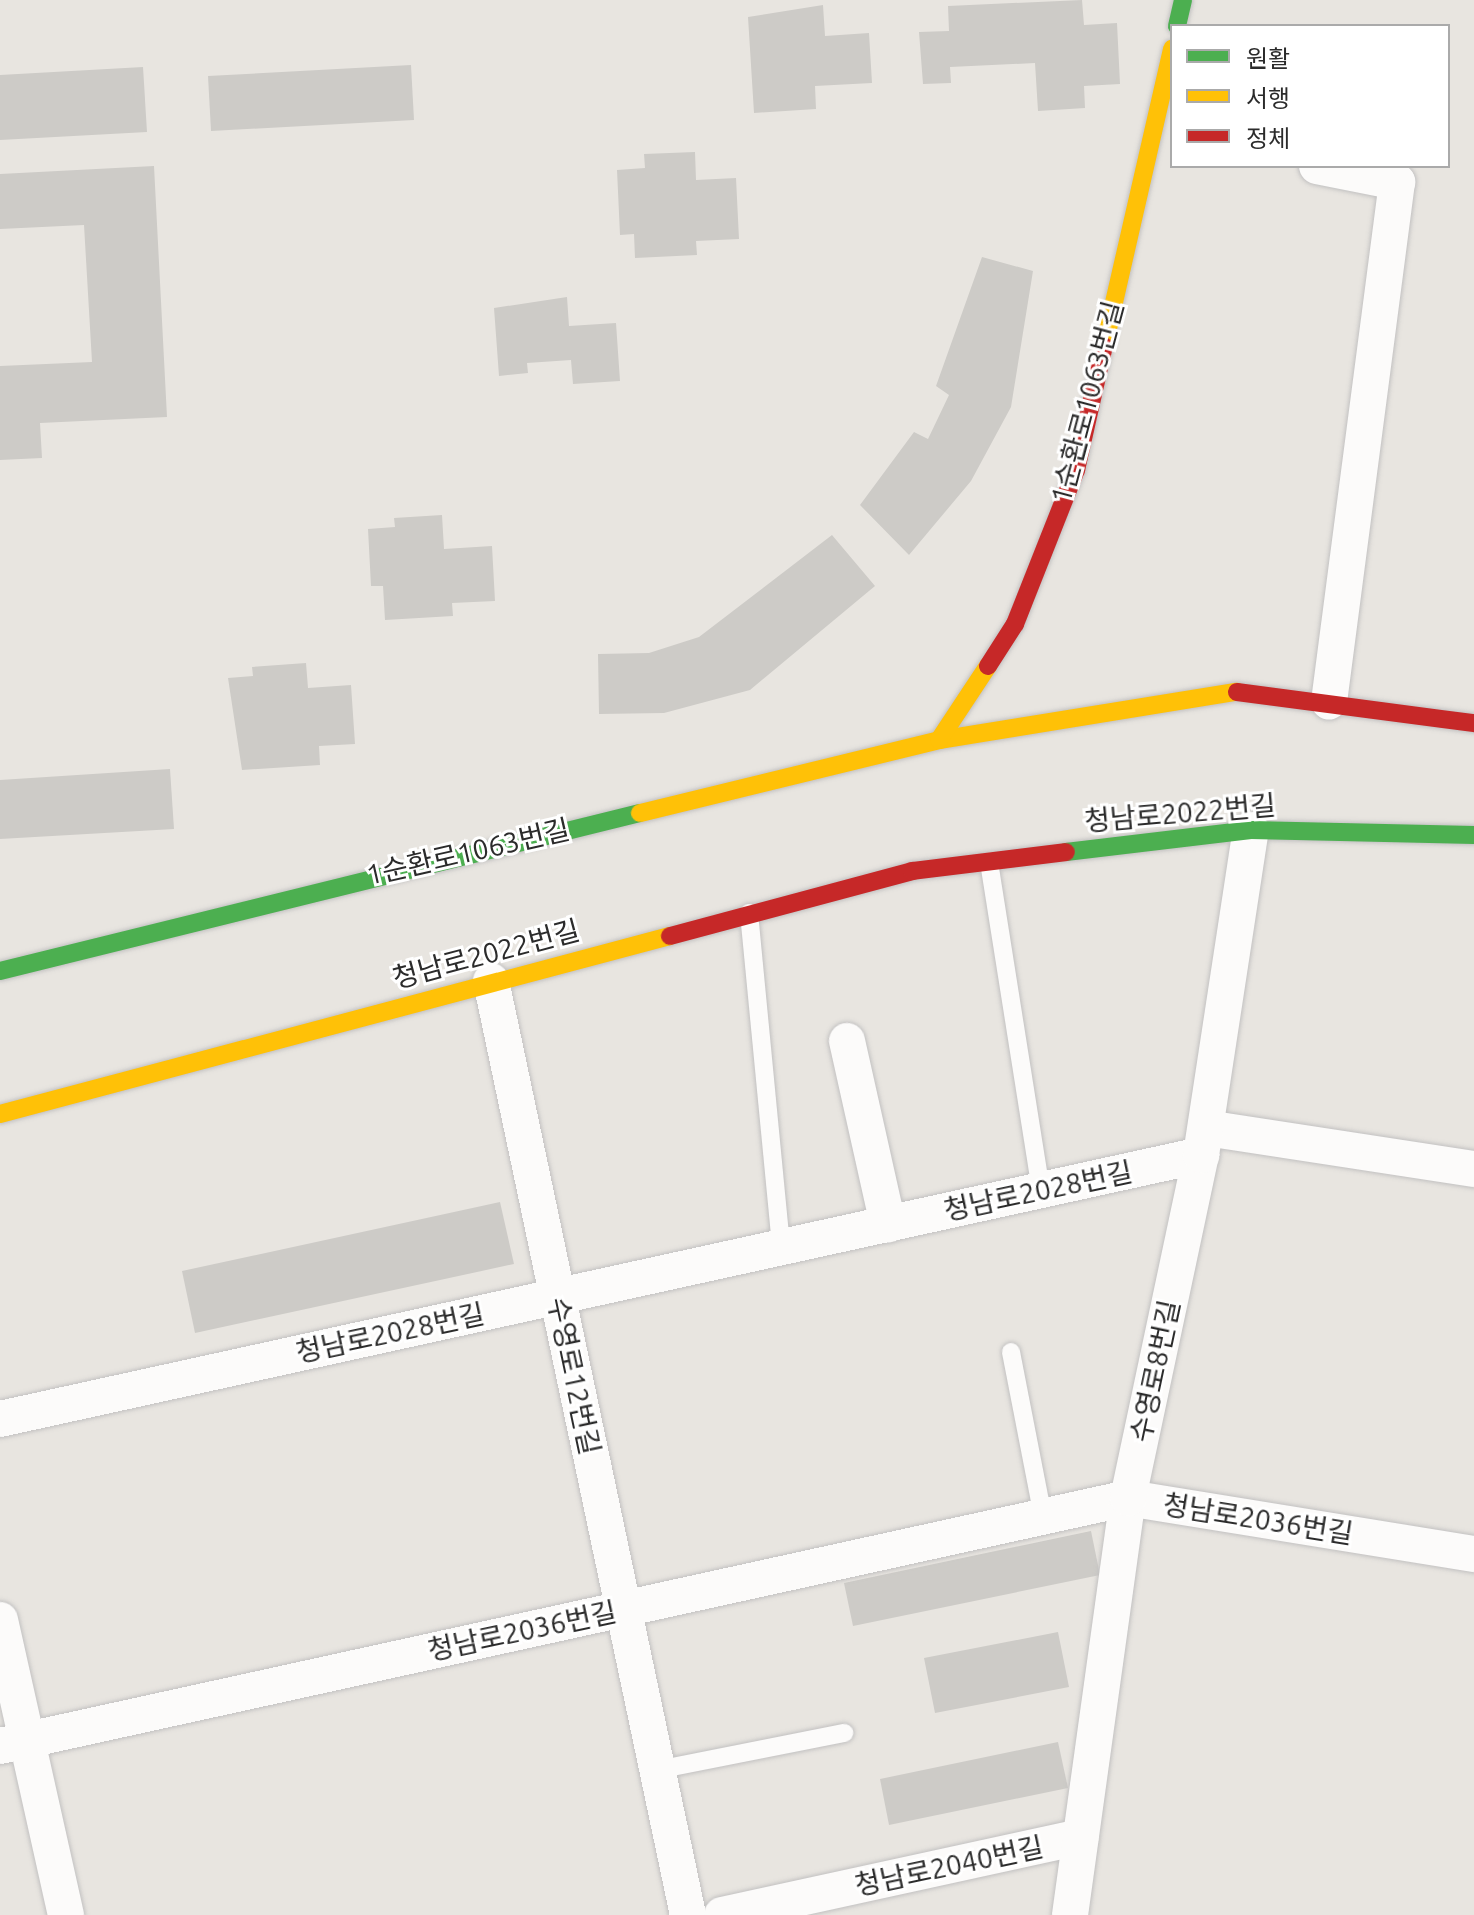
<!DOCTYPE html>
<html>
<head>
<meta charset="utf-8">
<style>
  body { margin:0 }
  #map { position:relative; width:1474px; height:1915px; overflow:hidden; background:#e8e5e0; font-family:Ubuntu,"Noto Sans KR",sans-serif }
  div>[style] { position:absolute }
  .building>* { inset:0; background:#cdcbc7 }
  .roads { filter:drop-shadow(0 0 2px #c2c1c1) drop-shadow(0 0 2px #c2c1c1) }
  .lane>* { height:18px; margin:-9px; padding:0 9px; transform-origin:9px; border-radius:9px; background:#fcfbfa }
  .street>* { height:36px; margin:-18px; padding:0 18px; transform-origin:18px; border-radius:18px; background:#fcfbfa }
  .fast>* { height:18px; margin:-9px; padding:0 9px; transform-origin:9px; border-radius:9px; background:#4caf50 }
  .slow>* { height:18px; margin:-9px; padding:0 9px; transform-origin:9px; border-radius:9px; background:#ffc107 }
  .jam>* { height:18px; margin:-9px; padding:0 9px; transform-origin:9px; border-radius:9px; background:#c62828 }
  span { translate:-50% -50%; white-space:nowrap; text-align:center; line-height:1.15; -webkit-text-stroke:6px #fff; paint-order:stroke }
  .street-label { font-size:28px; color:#2b2b2b }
  .legend { position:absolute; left:1170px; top:24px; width:280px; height:144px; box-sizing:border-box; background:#fff; border:2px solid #aaa; margin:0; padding:10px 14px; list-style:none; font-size:24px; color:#2b2b2b }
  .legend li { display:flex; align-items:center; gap:16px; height:40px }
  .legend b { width:40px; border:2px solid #aaa }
</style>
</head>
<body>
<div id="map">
  <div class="building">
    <i style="clip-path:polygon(1082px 0,1084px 25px,1117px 23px,1120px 84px,1084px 86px,1085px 108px,1038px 111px,1035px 63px,950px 67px,951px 83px,923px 84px,919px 32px,949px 31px,948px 6px)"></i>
    <i style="clip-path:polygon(823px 5px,825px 36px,869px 33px,872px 83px,815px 86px,816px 109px,754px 113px,748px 17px)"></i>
    <i style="clip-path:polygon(411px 65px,414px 120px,211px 131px,208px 76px)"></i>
    <i style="clip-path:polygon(143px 67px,147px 132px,0 140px,0 75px)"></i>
    <i style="clip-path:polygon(695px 152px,696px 180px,736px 178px,739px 239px,696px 241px,697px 255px,635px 258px,634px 234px,620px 235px,617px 170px,645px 168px,644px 154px)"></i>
    <i style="clip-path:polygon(154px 166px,167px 417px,40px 423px,42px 458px,0 460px,0 366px,92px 362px,84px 225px,0 229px,0 174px)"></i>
    <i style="clip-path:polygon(982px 257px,1033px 271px,1011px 407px,971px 481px,909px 555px,860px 505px,914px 432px,928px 439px,949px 395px,936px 386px)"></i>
    <i style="clip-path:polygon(567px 297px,569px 326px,616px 323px,620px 381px,573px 384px,571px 360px,527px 363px,528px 373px,499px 376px,494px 308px)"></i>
    <i style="clip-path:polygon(442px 515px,444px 549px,492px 546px,495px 601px,452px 603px,453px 616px,385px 620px,383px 586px,371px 586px,368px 529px,395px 527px,394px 518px)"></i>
    <i style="clip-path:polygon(832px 535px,875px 586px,750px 690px,664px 713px,599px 714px,598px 654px,649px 653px,699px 637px)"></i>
    <i style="clip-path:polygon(306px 663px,308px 688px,351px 685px,355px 744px,319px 746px,320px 765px,242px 770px,228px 678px,253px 676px,252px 667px)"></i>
    <i style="clip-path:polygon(170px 769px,174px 829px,0 839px,0 780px)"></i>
    <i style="clip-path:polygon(500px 1202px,514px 1264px,195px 1333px,182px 1271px)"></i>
    <i style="clip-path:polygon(1091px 1531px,1100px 1575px,853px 1626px,844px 1583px)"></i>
    <i style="clip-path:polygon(1058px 1632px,1069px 1687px,935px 1713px,924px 1658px)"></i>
    <i style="clip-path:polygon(1058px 1742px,1068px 1788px,889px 1825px,880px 1779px)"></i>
  </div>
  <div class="roads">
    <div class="lane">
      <i style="left:989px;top:862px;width:332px;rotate:81deg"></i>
      <i style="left:749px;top:913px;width:336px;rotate:84.5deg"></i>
      <i style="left:1011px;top:1352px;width:167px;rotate:79deg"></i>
      <i style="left:657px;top:1770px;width:191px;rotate:-11.2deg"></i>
    </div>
    <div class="street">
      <i style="left:1317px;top:166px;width:82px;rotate:11.3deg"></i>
      <i style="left:1397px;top:182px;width:524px;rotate:97.45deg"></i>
      <i style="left:491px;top:981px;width:955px;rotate:78.09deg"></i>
      <i style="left:847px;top:1041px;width:188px;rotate:77.4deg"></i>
      <i style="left:1206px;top:1128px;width:271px;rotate:8.7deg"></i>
      <i style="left:0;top:1419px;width:1230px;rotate:-12.4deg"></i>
      <i style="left:0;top:1620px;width:302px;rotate:77.4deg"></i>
      <i style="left:0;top:1746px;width:1155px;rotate:-12.4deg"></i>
      <i style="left:1128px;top:1498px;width:351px;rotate:9.2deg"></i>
      <i style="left:722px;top:1915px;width:367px;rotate:-12.3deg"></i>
      <i style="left:1070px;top:1915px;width:421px;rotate:-82.1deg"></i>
      <i style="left:1128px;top:1498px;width:351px;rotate:-78deg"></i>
      <i style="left:1201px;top:1155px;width:329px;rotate:-81.3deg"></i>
    </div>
    <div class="fast">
      <i style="left:1177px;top:26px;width:27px;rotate:-77deg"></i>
      <i style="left:1066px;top:852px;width:186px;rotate:-6.8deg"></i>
      <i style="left:1251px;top:830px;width:223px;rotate:1.3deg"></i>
      <i style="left:0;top:971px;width:659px;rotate:-13.87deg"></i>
    </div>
    <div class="slow">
      <i style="left:1104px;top:346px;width:305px;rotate:-77.1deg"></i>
      <i style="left:939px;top:740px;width:302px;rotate:-9.2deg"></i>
      <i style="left:640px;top:813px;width:308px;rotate:-13.7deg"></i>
      <i style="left:939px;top:740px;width:89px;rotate:-56.5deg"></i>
      <i style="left:0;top:1114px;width:693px;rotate:-14.88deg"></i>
    </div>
    <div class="jam">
      <i style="left:988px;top:666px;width:50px;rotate:-57.3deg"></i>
      <i style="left:1015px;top:624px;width:166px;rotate:-68.4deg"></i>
      <i style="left:1076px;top:470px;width:127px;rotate:-77.3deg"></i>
      <i style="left:1237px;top:692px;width:239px;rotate:7.5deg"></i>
      <i style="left:670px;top:936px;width:251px;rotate:-15deg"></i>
      <i style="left:912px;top:871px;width:155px;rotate:-7deg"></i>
    </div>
  </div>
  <div class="street-label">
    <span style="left:1087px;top:402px;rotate:-75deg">1순환로1063번길</span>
    <span style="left:1180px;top:813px;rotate:-5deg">청남로2022번길</span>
    <span style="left:468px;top:852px;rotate:-13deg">1순환로1063번길</span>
    <span style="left:486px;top:954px;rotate:-15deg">청남로2022번길</span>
    <span style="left:1038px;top:1191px;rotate:-12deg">청남로2028번길</span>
    <span style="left:390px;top:1333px;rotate:-12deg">청남로2028번길</span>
    <span style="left:1155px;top:1371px;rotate:-78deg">수영로8번길</span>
    <span style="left:574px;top:1376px;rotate:78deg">수영로12번길</span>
    <span style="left:1258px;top:1519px;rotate:9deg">청남로2036번길</span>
    <span style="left:522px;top:1631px;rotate:-12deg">청남로2036번길</span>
    <span style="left:949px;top:1866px;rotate:-12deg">청남로2040번길</span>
  </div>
  <ul class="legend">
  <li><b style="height:10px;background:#4caf50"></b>원활</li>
  <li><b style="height:10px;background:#ffc107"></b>서행</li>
  <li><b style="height:10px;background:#c62828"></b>정체</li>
  </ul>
</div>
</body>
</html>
